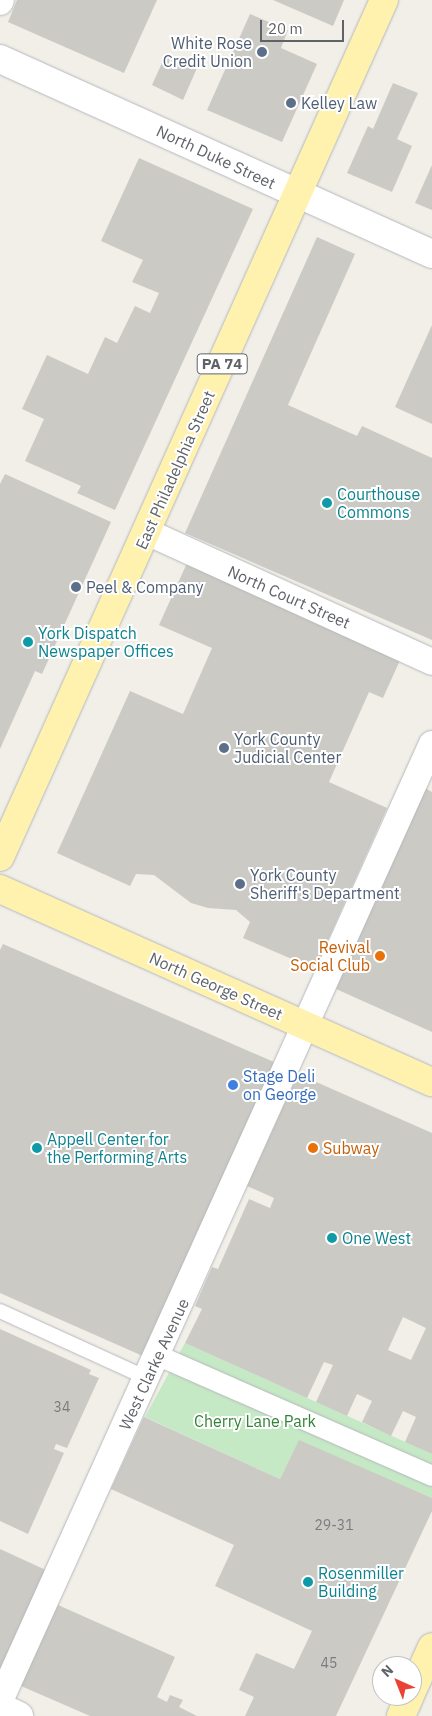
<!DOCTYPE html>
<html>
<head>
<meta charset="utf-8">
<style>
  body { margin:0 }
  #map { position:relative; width:432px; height:1716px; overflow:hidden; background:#f1efe8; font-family:"IBM Plex Sans",sans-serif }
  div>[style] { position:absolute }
  .green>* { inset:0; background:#c5e8c5 }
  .building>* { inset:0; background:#cccac5 }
  .roads { filter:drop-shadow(0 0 1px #b5b8bc) drop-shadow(0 0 1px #b5b8bc) }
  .service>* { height:14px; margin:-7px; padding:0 7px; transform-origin:7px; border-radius:7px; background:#fff }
  .pedestrian>* { height:20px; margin:-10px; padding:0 10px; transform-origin:10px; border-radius:10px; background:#fff }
  .minor>* { height:26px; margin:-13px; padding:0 13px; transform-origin:13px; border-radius:13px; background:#fff }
  .tertiary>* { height:28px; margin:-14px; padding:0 14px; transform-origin:14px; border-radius:14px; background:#fff }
  .primary>* { height:28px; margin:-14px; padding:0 14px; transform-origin:14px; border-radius:14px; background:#fff2af }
  .dots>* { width:14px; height:14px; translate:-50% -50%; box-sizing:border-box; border:2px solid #fff; border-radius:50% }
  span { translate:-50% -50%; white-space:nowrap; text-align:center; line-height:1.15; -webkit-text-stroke:4px #fff; paint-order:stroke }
  .number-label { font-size:14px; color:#7a7d7f }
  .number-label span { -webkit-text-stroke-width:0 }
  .shield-label span { padding:1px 4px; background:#fff; border:1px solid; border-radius:4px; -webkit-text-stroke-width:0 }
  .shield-label { font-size:15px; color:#5f6368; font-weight:700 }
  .service-label { font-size:16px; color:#4e5e75 }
  .right { translate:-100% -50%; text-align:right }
  .left { translate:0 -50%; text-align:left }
  .street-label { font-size:16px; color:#5f6368 }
  .culture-label { font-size:16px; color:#0d838f }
  .food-label { font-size:16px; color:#c56008 }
  .shop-label { font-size:16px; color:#366cbe }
  .park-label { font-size:16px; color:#348238 }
  .north { position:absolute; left:372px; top:1656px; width:50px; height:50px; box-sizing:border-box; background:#fff; border:1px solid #bfc1c3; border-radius:50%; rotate:316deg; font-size:14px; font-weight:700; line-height:20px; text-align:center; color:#5f6368 }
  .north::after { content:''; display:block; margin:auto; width:18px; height:22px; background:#ea4335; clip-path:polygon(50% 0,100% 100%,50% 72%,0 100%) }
  .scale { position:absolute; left:260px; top:20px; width:84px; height:22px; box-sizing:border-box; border:2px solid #5f6368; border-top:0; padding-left:6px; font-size:15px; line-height:18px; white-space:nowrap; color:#5f6368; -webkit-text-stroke:4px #fff; paint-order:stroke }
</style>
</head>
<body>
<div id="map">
  <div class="green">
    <i style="clip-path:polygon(185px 1343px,432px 1454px,432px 1498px,299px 1441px,280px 1479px,145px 1417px)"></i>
  </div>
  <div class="building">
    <i style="clip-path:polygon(17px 0,157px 0,124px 73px,8px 22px)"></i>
    <i style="clip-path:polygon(273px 0,344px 0,333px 26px)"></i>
    <i style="clip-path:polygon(250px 14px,288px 30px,281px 48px,317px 64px,282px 142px,207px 110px)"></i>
    <i style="clip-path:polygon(166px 54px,197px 68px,183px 100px,152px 85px)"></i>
    <i style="clip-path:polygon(393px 83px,418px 93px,397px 139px,412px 146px,392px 192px,347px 173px,368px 126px,373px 129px)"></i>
    <i style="clip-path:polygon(139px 158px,253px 209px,115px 510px,77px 493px,81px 486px,25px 461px,44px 419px,22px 409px,47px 355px,88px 374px,105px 337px,117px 343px,135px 306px,150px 313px,159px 293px,132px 282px,143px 260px,101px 241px)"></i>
    <i style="clip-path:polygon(432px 165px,432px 210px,415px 203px)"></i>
    <i style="clip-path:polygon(317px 237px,355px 254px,288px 405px,357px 436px,362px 426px,432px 458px,432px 640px,185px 533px)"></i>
    <i style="clip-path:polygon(432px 325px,432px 424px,395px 407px)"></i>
    <i style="clip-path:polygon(5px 474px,111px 522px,42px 674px,35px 671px,0 749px,0 484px)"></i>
    <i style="clip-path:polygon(187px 563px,401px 658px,383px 698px,369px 692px,329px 782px,387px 808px,315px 969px,243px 938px,250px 922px,236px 910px,208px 908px,191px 903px,154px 875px,136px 874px,130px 886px,57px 853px,130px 691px,183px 714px,212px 648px,159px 625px)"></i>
    <i style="clip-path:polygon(425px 788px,432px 792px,432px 1032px,336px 989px)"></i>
    <i style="clip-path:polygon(3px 944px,274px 1062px,145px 1357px,0 1293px,0 950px)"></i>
    <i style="clip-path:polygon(evenodd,298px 1074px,432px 1133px,432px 1454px,405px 1442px,416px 1417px,403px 1411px,391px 1436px,362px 1422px,372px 1401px,357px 1394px,347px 1416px,316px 1402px,333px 1365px,324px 1362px,307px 1398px,185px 1343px,202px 1309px,195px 1306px,212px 1267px,218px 1269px,249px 1199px,270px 1208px,274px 1198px,247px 1186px,298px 1074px,403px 1317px,426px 1328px,411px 1360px,388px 1350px,403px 1317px)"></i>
    <i style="clip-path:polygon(0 1329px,91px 1370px,89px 1374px,99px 1378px,67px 1448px,56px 1444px,54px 1449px,64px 1453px,28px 1534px,0 1521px)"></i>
    <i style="clip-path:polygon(144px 1417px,280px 1479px,299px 1440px,432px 1498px,432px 1511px,336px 1716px,245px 1716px,254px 1697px,239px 1690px,256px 1653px,294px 1669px,312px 1631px,215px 1586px,234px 1545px,111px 1489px)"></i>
    <i style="clip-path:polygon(0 1549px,48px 1571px,0 1675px)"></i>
    <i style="clip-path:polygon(58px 1605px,175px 1657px,157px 1697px,167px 1702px,170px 1695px,183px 1700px,179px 1707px,197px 1716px,90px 1716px,21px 1686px)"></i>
  </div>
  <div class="roads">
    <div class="service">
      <i style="left:0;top:1311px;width:162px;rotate:24.5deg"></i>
    </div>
    <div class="pedestrian">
      <i style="left:159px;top:1356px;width:298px;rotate:23.7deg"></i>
    </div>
    <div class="minor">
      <i style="left:0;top:2px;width:2px;rotate:-63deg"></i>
      <i style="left:147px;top:532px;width:313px;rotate:24.5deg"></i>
      <i style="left:0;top:1701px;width:1050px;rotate:-65.71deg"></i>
    </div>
    <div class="tertiary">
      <i style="left:0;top:59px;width:474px;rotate:24.3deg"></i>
      <i style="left:0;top:1707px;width:21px;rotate:25deg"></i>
    </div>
    <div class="primary">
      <i style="left:0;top:857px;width:939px;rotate:-65.86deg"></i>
      <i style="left:0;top:889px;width:473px;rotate:24.1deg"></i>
      <i style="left:412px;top:1691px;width:48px;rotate:-65.6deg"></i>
      <i style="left:401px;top:1716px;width:22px;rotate:-66deg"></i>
    </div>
  </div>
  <div class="dots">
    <i style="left:262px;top:52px;background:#5c6f8a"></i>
    <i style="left:291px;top:103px;background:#5c6f8a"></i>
    <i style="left:327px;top:503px;background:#0f9aa8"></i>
    <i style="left:76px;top:587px;background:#5c6f8a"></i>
    <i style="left:28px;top:642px;background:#0f9aa8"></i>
    <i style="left:224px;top:748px;background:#5c6f8a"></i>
    <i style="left:240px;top:884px;background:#5c6f8a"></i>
    <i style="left:380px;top:956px;background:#e8710a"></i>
    <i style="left:233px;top:1085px;background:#3f7fe0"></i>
    <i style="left:37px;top:1148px;background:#0f9aa8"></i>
    <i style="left:313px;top:1148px;background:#e8710a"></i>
    <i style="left:332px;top:1238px;background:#0f9aa8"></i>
    <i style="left:308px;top:1582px;background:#0f9aa8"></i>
  </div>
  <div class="number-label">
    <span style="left:62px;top:1407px">34</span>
    <span style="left:334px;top:1525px">29-31</span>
    <span style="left:329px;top:1663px">45</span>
  </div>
  <div class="shield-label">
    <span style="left:222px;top:364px">PA 74</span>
  </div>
  <div class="service-label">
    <span class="right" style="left:252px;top:52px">White Rose<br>Credit Union</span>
    <span class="left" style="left:301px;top:103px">Kelley Law</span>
    <span class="left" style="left:86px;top:587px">Peel &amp; Company</span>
    <span class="left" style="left:234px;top:748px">York County<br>Judicial Center</span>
    <span class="left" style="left:250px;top:884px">York County<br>Sheriff's Department</span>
  </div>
  <div class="street-label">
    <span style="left:216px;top:157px;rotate:25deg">North Duke Street</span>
    <span style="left:175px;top:470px;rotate:-66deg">East Philadelphia Street</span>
    <span style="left:289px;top:597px;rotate:24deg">North Court Street</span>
    <span style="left:216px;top:986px;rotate:24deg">North George Street</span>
    <span style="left:154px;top:1364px;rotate:-65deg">West Clarke Avenue</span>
  </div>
  <div class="culture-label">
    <span class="left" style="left:337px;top:503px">Courthouse<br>Commons</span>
    <span class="left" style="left:38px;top:642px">York Dispatch<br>Newspaper Offices</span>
    <span class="left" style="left:47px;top:1148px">Appell Center for<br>the Performing Arts</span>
    <span class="left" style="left:342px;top:1238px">One West</span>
    <span class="left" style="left:318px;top:1582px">Rosenmiller<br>Building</span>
  </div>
  <div class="food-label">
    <span class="right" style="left:370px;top:956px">Revival<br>Social Club</span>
    <span class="left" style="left:323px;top:1148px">Subway</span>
  </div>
  <div class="shop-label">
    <span class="left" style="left:243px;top:1085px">Stage Deli<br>on George</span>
  </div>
  <div class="park-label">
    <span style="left:255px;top:1421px">Cherry Lane Park</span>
  </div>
  <div class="north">N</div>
  <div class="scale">20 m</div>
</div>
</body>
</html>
